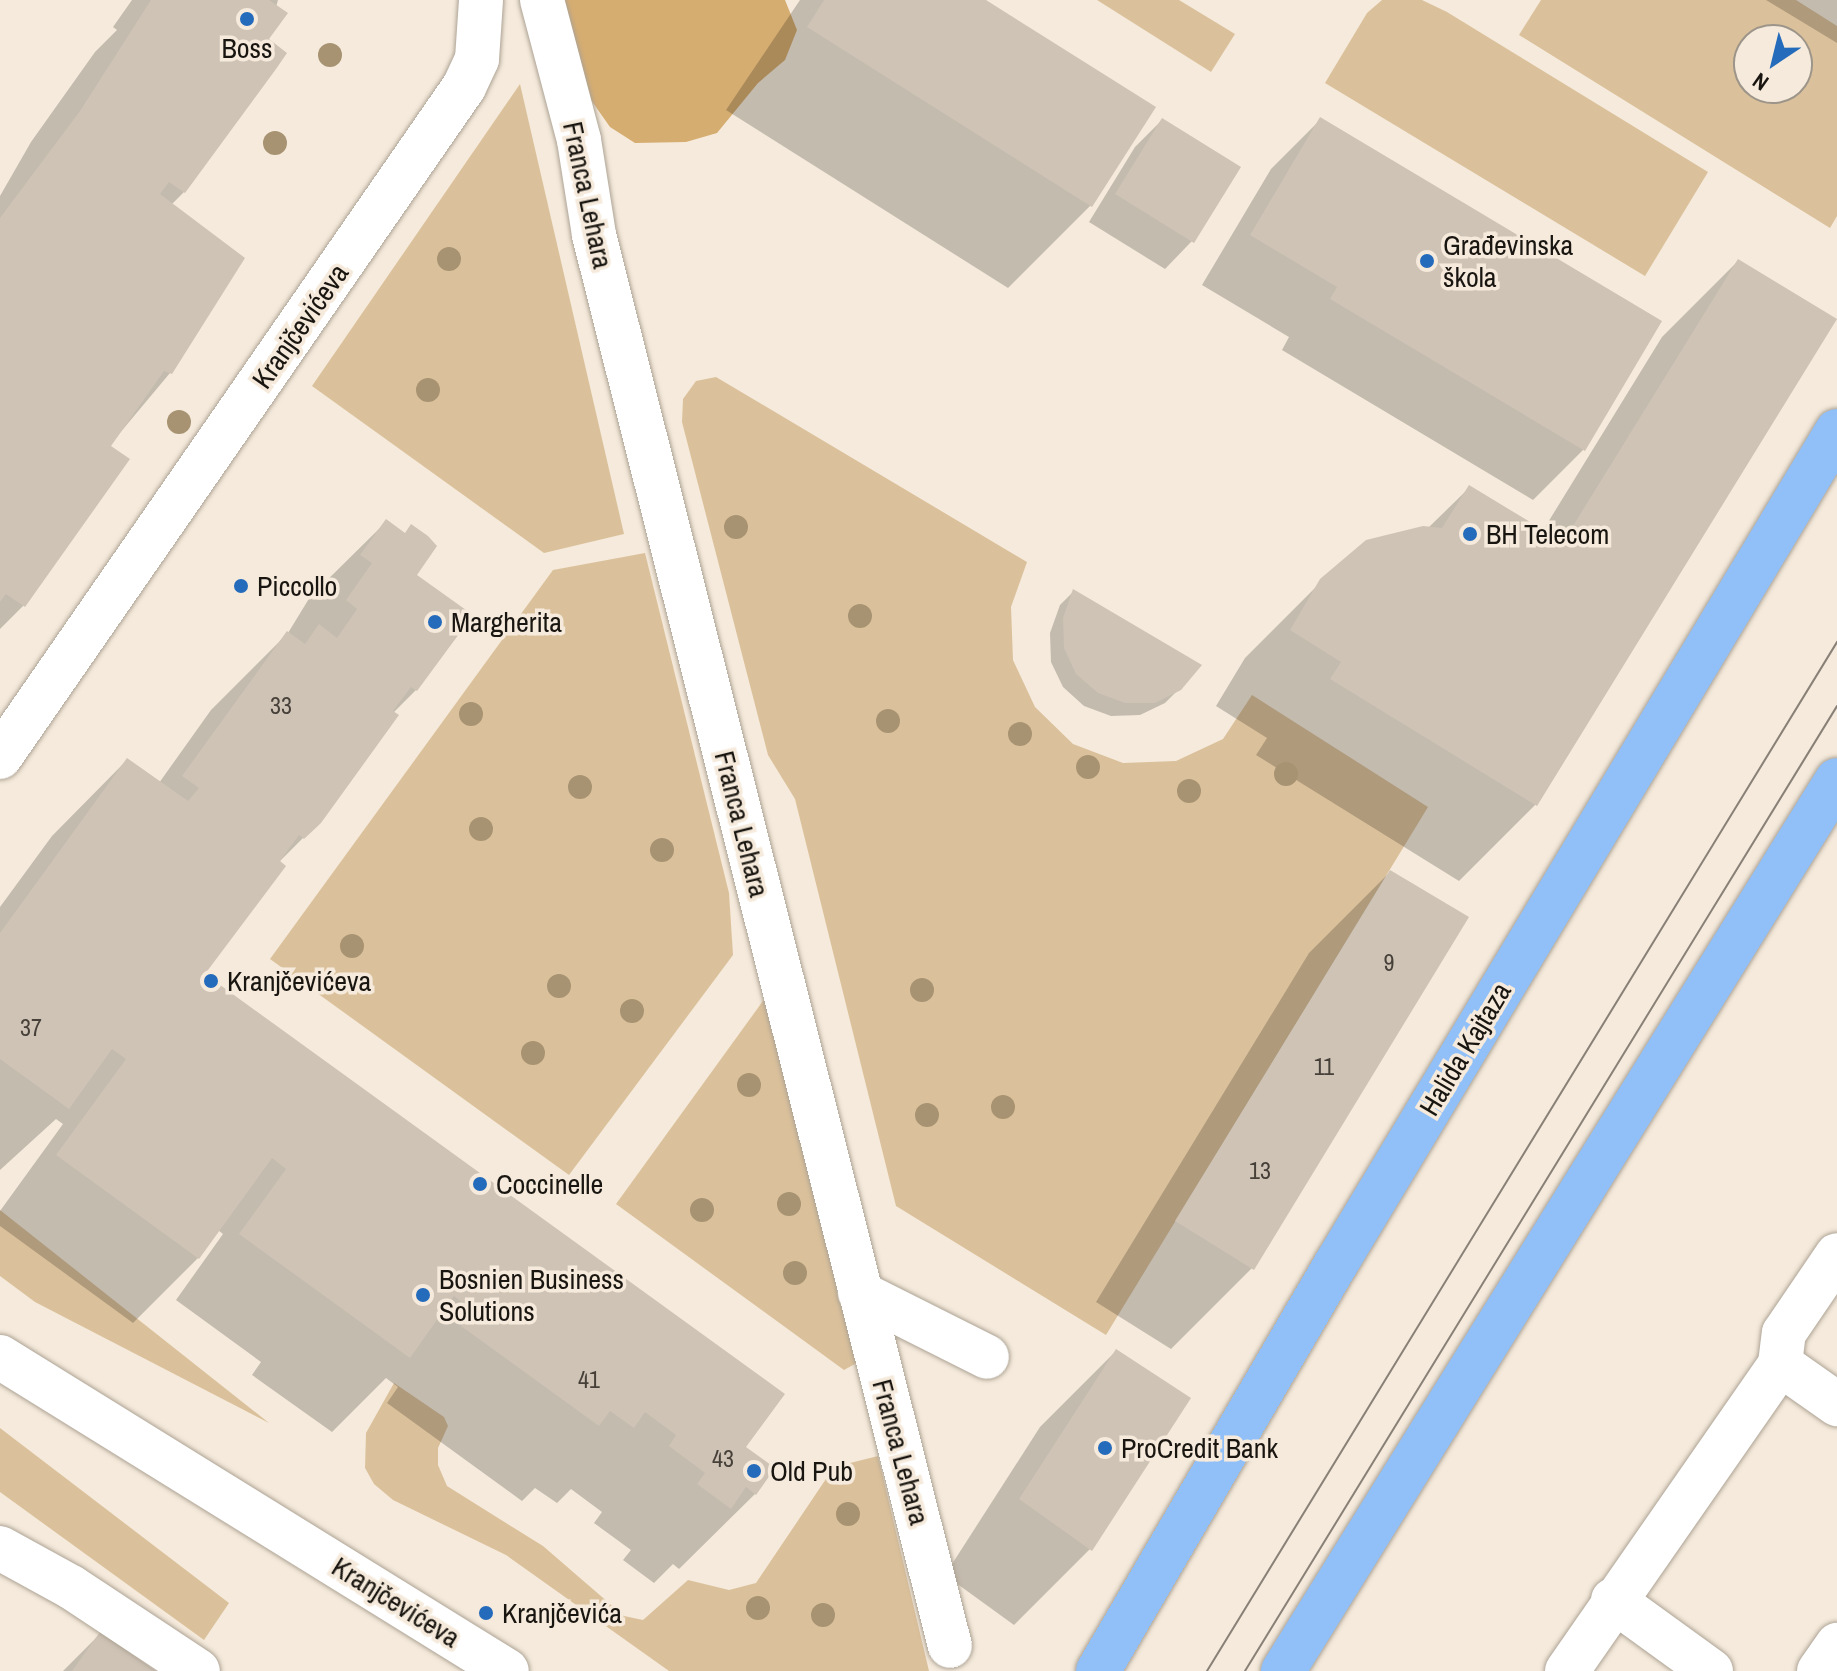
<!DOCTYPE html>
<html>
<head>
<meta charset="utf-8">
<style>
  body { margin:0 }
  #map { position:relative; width:1837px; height:1671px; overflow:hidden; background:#f5eadb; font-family:"Archivo Narrow",sans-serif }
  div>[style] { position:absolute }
  .green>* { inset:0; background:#dbc19b }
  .forest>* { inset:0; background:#d6ad71 }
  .shadow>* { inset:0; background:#0003 }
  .building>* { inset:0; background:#cec3b5 }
  .roads { filter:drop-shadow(0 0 2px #ada395) drop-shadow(0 0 2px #ada395) }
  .minor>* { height:44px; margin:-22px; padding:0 22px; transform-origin:22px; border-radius:22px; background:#fff }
  .major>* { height:44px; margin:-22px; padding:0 22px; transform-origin:22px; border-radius:22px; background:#91c0f9 }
  .tram>* { height:2px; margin:-1px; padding:0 1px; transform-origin:1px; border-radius:1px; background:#898177 }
  .trees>* { width:24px; height:24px; margin:-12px; border-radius:50%; background:#a79372 }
  .dots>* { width:22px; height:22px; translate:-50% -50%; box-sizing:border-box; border:4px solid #f5eadb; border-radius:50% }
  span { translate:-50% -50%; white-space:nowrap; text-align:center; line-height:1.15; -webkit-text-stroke:7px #f5eadb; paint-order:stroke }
  .number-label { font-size:24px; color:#464039 }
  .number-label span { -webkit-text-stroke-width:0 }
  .poi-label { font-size:28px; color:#191510 }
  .left { translate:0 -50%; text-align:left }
  .street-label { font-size:28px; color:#191510 }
  .north { position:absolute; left:1733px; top:24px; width:80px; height:80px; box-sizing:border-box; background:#f5eadb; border:2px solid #9d958a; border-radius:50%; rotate:215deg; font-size:22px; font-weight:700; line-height:32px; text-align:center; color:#191510 }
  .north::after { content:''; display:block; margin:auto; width:28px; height:36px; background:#256bbb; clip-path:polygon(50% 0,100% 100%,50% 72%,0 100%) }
</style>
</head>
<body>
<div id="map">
  <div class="green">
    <i style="clip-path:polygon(1097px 0,1179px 0,1235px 34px,1211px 72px)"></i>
    <i style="clip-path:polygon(1382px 0,1422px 0,1447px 12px,1708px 172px,1645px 276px,1325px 83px,1367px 13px)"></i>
    <i style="clip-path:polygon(evenodd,1541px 0,1796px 0,1837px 26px,1837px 216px,1830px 228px,1519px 35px,1541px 0,1749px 40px,1797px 40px,1797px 88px,1749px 88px,1749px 40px)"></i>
    <i style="clip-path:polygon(520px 84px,624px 534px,544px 553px,312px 386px)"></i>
    <i style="clip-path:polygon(716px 377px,1027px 562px,1011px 607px,1013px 660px,1035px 707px,1073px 744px,1123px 763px,1176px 761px,1223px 739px,1252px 695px,1428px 807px,1106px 1335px,896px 1206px,795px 799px,768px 755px,682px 422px,683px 399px,696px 381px)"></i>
    <i style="clip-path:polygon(645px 553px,729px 893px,733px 955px,569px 1175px,270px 959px,553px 570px)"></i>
    <i style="clip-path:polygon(768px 994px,862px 1360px,844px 1370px,616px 1204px)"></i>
    <i style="clip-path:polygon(0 1210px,269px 1423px,35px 1302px,0 1276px)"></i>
    <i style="clip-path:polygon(394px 1383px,444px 1417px,448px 1426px,438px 1448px,438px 1465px,447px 1486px,543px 1546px,624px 1616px,643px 1620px,688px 1580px,729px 1590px,756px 1583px,834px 1467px,878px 1456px,929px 1671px,669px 1671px,506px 1555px,393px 1500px,374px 1484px,365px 1468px,366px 1433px)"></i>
    <i style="clip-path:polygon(0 1428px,229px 1603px,204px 1640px,0 1492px)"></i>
  </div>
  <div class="forest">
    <i style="clip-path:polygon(552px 0,785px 0,797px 30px,785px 60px,758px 83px,717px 133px,686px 142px,635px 143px,610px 127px,591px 100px)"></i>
  </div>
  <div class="shadow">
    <i style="clip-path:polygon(132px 0,278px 0,267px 39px,184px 192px,171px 205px,170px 373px,109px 446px,23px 606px,0 629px,0 196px,31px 142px,95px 52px,117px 30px,113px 27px)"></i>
    <i style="clip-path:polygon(800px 0,982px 0,1091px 205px,1008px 288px,726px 110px)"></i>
    <i style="clip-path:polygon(1766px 0,1837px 0,1837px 43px)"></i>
    <i style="clip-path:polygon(1321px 119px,1659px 322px,1583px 450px,1533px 500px,1282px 350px,1289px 337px,1202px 285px,1271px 169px)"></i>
    <i style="clip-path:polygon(1162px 120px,1192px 241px,1165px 269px,1089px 222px,1135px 147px)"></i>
    <i style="clip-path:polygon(1738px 261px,1535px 805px,1459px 881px,1256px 755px,1267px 738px,1216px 706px,1245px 658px,1322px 581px,1428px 528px,1469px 488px,1542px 532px,1662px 337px)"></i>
    <i style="clip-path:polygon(386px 522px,415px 575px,416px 690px,393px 713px,319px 822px,279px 862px,202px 974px,743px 1447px,755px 1494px,679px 1569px,673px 1564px,654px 1583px,623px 1560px,631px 1550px,594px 1523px,602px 1512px,571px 1489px,557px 1503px,535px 1488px,522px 1501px,387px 1403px,398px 1387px,386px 1378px,332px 1432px,252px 1375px,261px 1362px,176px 1300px,223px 1234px,218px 1230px,198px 1258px,133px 1323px,0 1226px,0 1211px,63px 1124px,56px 1119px,0 1170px,0 907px,52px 836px,127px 760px,159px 783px,211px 710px,288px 633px,310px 597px)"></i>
    <i style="clip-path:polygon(1073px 592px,1180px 688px,1165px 703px,1140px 715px,1111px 716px,1084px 706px,1063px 687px,1051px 662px,1050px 633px,1060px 605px)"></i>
    <i style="clip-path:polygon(1390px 872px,1252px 1268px,1171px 1349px,1096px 1302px,1309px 953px)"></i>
    <i style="clip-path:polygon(1116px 1351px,1090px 1549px,1014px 1625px,945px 1575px,1040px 1427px)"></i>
    <i style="clip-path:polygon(100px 1634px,153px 1671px,63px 1671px)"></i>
  </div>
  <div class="building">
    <i style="clip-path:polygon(151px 0,269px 0,288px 13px,269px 39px,287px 53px,276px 69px,185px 193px,169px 182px,160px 194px,245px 258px,172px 374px,164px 371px,111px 446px,130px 459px,25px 607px,6px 594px,0 602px,0 218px,80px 111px)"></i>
    <i style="clip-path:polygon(824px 0,986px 0,1156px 107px,1092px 207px,807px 27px)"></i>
    <i style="clip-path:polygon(1320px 117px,1662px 321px,1585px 451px,1330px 299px,1337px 287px,1250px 235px)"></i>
    <i style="clip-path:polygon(1162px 118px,1241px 167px,1194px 243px,1115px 194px)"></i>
    <i style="clip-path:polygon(1738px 259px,1837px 319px,1537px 806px,1330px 679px,1341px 662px,1290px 630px,1320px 579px,1366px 540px,1423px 526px,1442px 528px,1469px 485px,1563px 542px)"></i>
    <i style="clip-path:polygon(386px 519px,405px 533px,411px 524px,428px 536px,437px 546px,417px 575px,473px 615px,417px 691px,411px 687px,393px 711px,399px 715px,321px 823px,304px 839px,299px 835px,280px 861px,286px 866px,205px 974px,785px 1394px,746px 1447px,775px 1468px,756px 1495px,746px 1487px,731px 1509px,697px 1484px,705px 1473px,669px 1446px,676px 1435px,645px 1412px,634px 1428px,610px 1411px,599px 1426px,461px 1326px,472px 1310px,454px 1296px,410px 1358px,239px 1234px,286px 1169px,272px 1158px,199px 1259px,56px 1155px,126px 1059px,112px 1049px,69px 1109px,0 1059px,0 933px,127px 758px,188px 801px,199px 788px,182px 776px,287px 631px,305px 644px,319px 624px,337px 638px,357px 609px,346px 600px,372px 563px,360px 555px)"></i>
    <i style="clip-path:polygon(1073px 589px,1202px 665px,1181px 690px,1155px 703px,1125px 703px,1098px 693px,1076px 674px,1064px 648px,1063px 618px)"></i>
    <i style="clip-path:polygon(1390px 870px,1469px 917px,1254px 1270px,1175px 1221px)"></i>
    <i style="clip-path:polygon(1116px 1349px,1191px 1398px,1092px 1551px,1019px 1499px)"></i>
    <i style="clip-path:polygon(100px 1632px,156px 1671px,72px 1671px)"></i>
  </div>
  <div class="roads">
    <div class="minor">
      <i style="left:542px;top:0;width:145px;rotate:75.2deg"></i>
      <i style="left:579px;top:140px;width:96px;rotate:81deg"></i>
      <i style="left:594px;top:235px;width:1455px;rotate:75.84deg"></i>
      <i style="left:0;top:757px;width:815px;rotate:-55.3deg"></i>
      <i style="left:464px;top:87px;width:31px;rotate:-65deg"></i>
      <i style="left:477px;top:59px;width:59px;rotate:-86.1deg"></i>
      <i style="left:860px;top:1293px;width:142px;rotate:26.7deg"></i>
      <i style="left:0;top:1357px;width:596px;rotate:31.77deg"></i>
      <i style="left:1780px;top:1364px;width:31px;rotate:-83deg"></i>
      <i style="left:1784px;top:1333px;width:94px;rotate:-55.8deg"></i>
      <i style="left:0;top:1548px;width:81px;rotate:28.8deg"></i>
      <i style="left:71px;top:1587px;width:152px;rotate:33.5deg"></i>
      <i style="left:1613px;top:1600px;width:121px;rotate:35.9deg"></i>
      <i style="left:1567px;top:1671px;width:374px;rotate:-55.2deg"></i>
      <i style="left:1780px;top:1364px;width:70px;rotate:35.1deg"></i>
      <i style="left:1819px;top:1671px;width:32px;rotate:-55deg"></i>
    </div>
    <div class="major">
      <i style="left:1098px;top:1671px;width:471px;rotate:-59.7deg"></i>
      <i style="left:1336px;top:1264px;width:972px;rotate:-58.98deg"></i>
      <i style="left:1283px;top:1671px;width:1049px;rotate:-58.13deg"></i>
    </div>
  </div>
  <div class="tram">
    <i style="left:1207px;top:1671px;width:1207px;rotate:-58.52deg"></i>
    <i style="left:1245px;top:1671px;width:1132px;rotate:-58.47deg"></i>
  </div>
  <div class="trees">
    <i style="left:330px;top:55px"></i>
    <i style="left:275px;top:143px"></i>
    <i style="left:449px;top:259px"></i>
    <i style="left:428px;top:390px"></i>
    <i style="left:179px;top:422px"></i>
    <i style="left:736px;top:527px"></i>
    <i style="left:860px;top:616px"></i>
    <i style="left:471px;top:714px"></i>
    <i style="left:888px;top:721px"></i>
    <i style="left:1020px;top:734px"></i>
    <i style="left:1088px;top:767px"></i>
    <i style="left:1286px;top:774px"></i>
    <i style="left:580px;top:787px"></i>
    <i style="left:1189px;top:791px"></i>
    <i style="left:481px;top:829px"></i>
    <i style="left:662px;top:850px"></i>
    <i style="left:352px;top:946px"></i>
    <i style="left:559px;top:986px"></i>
    <i style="left:922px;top:990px"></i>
    <i style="left:632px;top:1011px"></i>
    <i style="left:533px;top:1053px"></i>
    <i style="left:749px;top:1085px"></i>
    <i style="left:1003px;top:1107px"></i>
    <i style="left:927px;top:1115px"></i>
    <i style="left:789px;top:1204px"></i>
    <i style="left:702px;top:1210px"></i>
    <i style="left:795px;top:1273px"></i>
    <i style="left:848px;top:1514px"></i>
    <i style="left:758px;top:1608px"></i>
    <i style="left:823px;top:1615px"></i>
  </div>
  <div class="dots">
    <i style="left:247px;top:19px;background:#256bbb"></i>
    <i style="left:1427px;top:261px;background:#256bbb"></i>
    <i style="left:1470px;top:534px;background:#256bbb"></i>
    <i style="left:241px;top:586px;background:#256bbb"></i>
    <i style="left:435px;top:622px;background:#256bbb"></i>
    <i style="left:211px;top:981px;background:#256bbb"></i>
    <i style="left:480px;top:1184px;background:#256bbb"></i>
    <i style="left:423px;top:1295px;background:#256bbb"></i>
    <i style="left:1105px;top:1448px;background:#256bbb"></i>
    <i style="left:754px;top:1471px;background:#256bbb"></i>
    <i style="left:486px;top:1613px;background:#256bbb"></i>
  </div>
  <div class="number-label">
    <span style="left:281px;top:706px">33</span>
    <span style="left:1389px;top:963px">9</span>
    <span style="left:31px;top:1028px">37</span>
    <span style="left:1324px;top:1067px">11</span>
    <span style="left:1260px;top:1171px">13</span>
    <span style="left:589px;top:1380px">41</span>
    <span style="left:723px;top:1459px">43</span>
  </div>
  <div class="poi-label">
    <span style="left:247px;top:48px">Boss</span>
    <span class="left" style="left:1443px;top:261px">Građevinska<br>škola</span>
    <span class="left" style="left:1486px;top:534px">BH Telecom</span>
    <span class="left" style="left:257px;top:586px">Piccollo</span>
    <span class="left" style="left:451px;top:622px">Margherita</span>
    <span class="left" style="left:227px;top:981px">Kranjčevićeva</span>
    <span class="left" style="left:496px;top:1184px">Coccinelle</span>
    <span class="left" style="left:439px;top:1295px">Bosnien Business<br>Solutions</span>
    <span class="left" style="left:1121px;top:1448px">ProCredit Bank</span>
    <span class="left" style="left:770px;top:1471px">Old Pub</span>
    <span class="left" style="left:502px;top:1613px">Kranjčevića</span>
  </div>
  <div class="street-label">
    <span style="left:588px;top:195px;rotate:78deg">Franca Lehara</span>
    <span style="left:300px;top:326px;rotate:-55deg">Kranjčevićeva</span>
    <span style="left:742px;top:824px;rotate:76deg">Franca Lehara</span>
    <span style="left:1465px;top:1049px;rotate:-59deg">Halida Kajtaza</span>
    <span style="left:901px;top:1452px;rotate:75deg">Franca Lehara</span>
    <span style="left:396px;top:1602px;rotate:32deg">Kranjčevićeva</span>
  </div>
  <div class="north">N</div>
</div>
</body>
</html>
